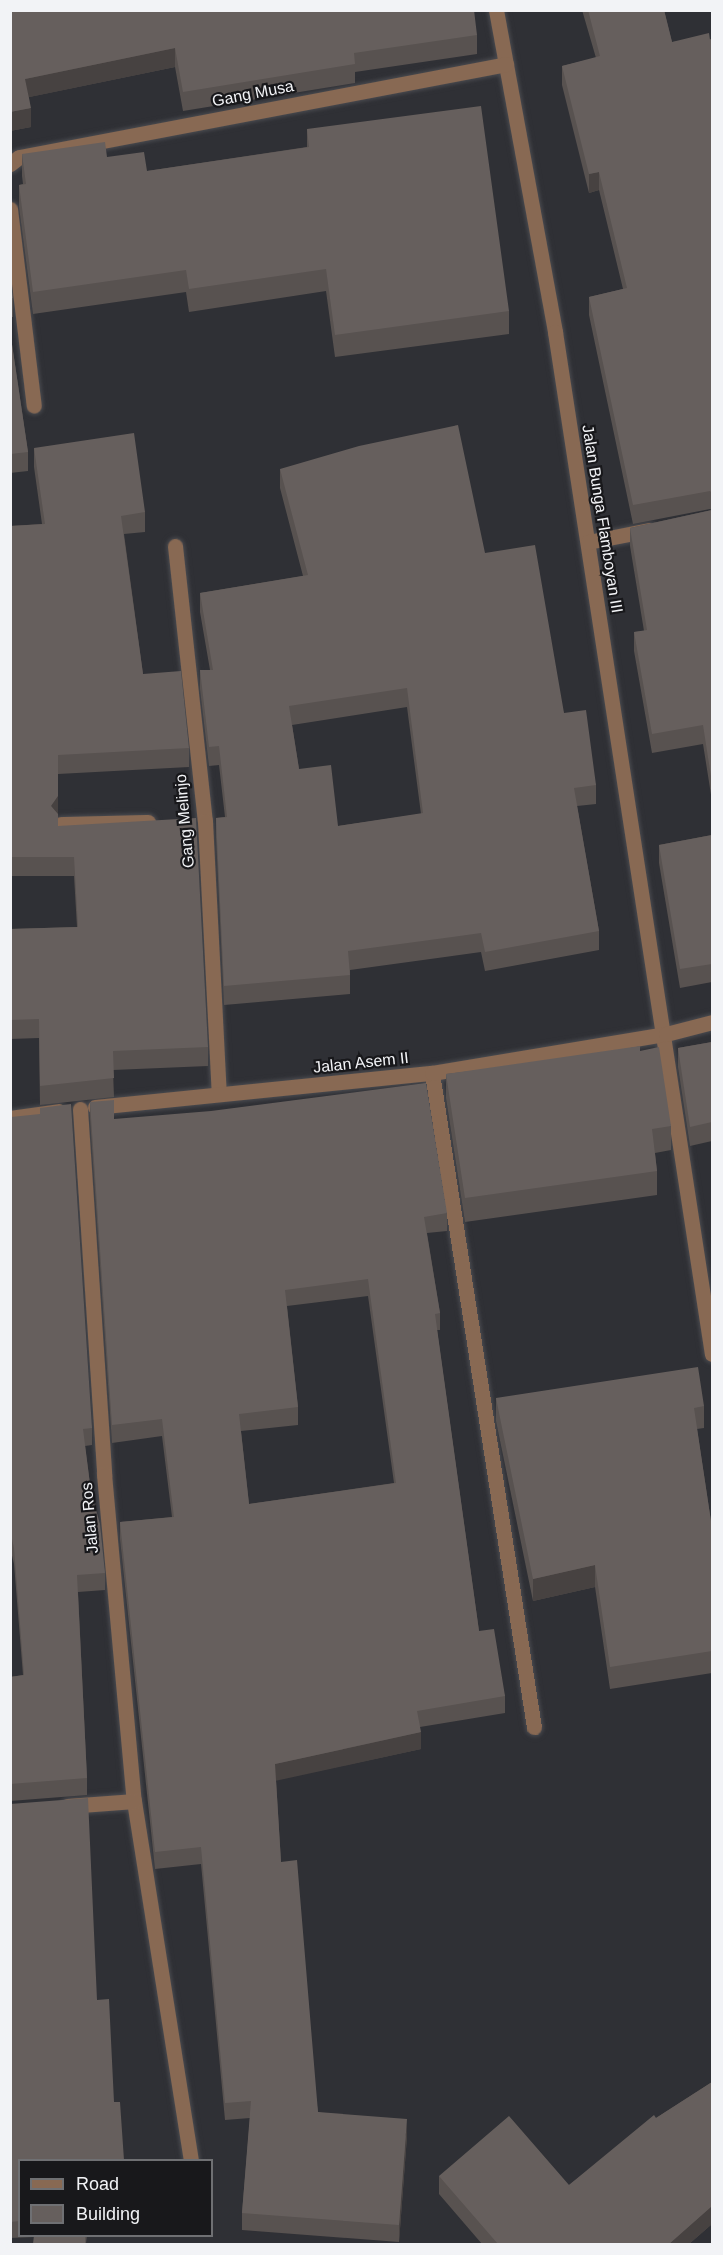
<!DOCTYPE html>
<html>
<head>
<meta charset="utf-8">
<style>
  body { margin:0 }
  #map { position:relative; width:723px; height:2255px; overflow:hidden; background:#2f3035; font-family:Helvetica,sans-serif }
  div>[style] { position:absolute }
  .roads { filter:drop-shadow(0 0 2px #4a4b50) drop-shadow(0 0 2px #4a4b50) }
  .minor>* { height:15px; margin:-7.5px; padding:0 7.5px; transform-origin:7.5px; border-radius:7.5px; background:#886953 }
  .wall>* { inset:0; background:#585250 }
  .shaded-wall>* { inset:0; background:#474241 }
  .building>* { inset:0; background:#665f5d }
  span { translate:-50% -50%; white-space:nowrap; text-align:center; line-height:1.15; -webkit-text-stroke:4.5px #18181b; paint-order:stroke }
  .street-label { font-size:16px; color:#f2f3f6 }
  .frame { position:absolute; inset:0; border:12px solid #f2f3f6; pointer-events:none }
  .legend { position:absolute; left:18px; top:2159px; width:195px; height:78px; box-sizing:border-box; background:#18181b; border:2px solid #6f7073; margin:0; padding:8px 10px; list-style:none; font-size:18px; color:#f2f3f6 }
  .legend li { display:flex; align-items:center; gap:12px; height:30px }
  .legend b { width:30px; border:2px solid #6f7073 }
</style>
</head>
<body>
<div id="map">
  <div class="roads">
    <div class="minor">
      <i style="left:496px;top:10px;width:327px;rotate:79.6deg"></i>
      <i style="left:555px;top:332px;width:1034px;rotate:81.27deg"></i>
      <i style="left:10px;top:164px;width:11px;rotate:-38deg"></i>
      <i style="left:19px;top:157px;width:496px;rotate:-10.8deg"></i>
      <i style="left:10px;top:209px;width:198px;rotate:83.1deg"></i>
      <i style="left:588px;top:542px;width:62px;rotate:-11.1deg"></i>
      <i style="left:175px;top:546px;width:277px;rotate:83.8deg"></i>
      <i style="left:205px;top:821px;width:273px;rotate:87.1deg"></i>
      <i style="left:61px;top:824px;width:87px;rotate:-1.3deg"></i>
      <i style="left:432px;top:1073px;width:662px;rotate:81.14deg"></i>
      <i style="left:95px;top:1107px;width:339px;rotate:-5.8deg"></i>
      <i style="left:432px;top:1073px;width:237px;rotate:-9.5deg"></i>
      <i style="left:666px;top:1034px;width:48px;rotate:-14.6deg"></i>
      <i style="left:80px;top:1109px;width:366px;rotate:86.2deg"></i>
      <i style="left:104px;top:1474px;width:328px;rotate:84.8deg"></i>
      <i style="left:134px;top:1801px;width:363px;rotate:81deg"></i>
      <i style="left:10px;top:1118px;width:49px;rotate:-8.1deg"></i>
      <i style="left:68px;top:1806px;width:66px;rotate:-4.3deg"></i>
    </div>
  </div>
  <div class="wall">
    <i style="clip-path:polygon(10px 10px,477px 35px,477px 54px,355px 72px,355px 83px,183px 111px,175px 67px,29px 97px,31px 127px,10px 131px)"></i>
    <i style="clip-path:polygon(582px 10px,664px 10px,672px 42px,712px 39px,712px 801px,703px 744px,652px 753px,634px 651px,634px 632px,644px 631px,630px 546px,630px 528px,712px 510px,710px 509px,633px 524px,589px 315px,589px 297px,623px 289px,599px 190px,589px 193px,562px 85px,562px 66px,596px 58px)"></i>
    <i style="clip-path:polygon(307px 129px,509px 311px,509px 334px,335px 357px,326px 291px,189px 312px,186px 292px,33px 314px,19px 207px,19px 185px,23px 184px,22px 176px,22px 154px,107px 157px,147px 171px,307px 147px)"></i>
    <i style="clip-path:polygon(10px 274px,13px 298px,13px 317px,10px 317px)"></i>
    <i style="clip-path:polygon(10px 331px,28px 452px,28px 471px,10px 473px)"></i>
    <i style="clip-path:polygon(34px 448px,145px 512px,145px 532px,124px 534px,143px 674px,189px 748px,189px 767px,58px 774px,58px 826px,208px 1047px,208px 1066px,113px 1070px,114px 1097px,40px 1105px,39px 1038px,10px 1039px,10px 929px,77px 927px,74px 876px,10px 876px,10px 526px,42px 524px,34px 467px)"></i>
    <i style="clip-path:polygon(evenodd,280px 469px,485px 553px,564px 713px,596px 785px,596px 804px,577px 806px,599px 931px,599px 950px,485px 971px,481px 952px,350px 970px,350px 994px,224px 1005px,216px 837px,216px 818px,225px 817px,219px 765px,209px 766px,200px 689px,200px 670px,210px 670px,200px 612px,200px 593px,303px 576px,280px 488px,280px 469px,407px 707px,421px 814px,338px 826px,299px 769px,292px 725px,407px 707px)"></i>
    <i style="clip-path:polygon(712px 835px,712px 982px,680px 988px,659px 863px,659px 845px)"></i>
    <i style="clip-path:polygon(712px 1042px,712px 1141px,690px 1146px,678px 1067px,678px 1048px)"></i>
    <i style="clip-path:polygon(640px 1051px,671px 1126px,671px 1150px,655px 1153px,657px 1171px,657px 1195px,465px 1222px,446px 1098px,446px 1074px)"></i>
    <i style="clip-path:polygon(evenodd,90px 1102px,114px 1119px,447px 1213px,447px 1231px,427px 1233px,440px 1313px,440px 1330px,437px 1330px,479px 1631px,505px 1696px,505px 1713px,420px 1727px,421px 1749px,276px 1780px,281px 1862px,318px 2112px,407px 2136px,399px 2242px,242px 2230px,242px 2213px,250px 2118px,225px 2120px,201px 1864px,155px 1869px,120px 1539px,120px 1522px,172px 1517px,162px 1436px,112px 1443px,90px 1119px,90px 1102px,368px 1296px,394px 1483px,249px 1504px,241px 1431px,298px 1425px,298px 1407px,287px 1306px,368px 1296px)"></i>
    <i style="clip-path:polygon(11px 1117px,92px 1428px,92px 1445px,85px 1446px,91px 1492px,105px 1573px,105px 1590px,78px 1592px,87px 1778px,87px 1795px,10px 1801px,10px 1677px,23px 1675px,14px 1564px,10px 1547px)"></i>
    <i style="clip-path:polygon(496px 1398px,704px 1406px,704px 1428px,697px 1429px,712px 1528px,712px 1673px,610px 1689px,595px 1587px,533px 1601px,496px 1421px)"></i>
    <i style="clip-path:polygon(10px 1804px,20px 2160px,20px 2235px,87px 2235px,86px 2243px,34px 2237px,10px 2238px)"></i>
    <i style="clip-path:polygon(712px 2082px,712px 2224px,689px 2244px,482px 2244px,439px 2194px,439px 2176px,569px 2185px,656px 2118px)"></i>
  </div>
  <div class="shaded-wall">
    <i style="clip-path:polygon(175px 48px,175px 67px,25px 98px,25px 79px)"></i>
    <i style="clip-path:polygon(31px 108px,31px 127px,10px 131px,10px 112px)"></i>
    <i style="clip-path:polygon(599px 172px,599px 190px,589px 193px,589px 174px)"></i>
    <i style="clip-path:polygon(58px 755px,58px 815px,51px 806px)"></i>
    <i style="clip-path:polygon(595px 1565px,595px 1587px,533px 1601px,533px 1579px)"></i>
    <i style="clip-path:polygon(421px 1732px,421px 1749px,275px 1781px,275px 1764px)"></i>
    <i style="clip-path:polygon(407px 2119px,407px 2136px,399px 2242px,399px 2225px)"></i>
    <i style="clip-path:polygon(712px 2206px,712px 2224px,689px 2244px,669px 2244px)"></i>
  </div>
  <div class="building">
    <i style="clip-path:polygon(10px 10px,474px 10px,477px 35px,354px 53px,355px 64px,183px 92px,175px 48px,25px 79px,31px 108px,10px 112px)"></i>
    <i style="clip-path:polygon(588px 10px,664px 10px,672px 42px,709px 33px,710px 40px,712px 39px,712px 493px,710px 491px,633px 505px,589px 297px,627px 288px,599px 172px,589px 174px,562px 66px,600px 56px)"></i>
    <i style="clip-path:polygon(481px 106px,509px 311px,335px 335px,326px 269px,189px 289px,186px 270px,33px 292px,19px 185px,26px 184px,22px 154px,105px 142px,107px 157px,144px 152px,147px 171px,309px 147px,307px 129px)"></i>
    <i style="clip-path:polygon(10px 274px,13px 298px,10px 298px)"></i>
    <i style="clip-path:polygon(10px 331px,28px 452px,10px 454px)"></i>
    <i style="clip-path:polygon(evenodd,458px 425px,485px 553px,535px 545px,564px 713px,586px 710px,596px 785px,574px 788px,599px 931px,485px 952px,481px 933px,348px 951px,350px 975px,224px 986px,216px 818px,227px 817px,219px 746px,209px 747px,200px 670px,213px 670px,200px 593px,308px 575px,280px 469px,359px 446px,458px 425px,407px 688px,423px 813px,338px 826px,331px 765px,299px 769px,289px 706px,407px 688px)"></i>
    <i style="clip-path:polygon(134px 433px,145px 512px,121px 516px,143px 674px,181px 671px,189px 748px,58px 755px,58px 796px,51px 806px,58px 814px,58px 826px,196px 818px,208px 1047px,113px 1051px,114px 1078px,40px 1086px,39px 1019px,10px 1020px,10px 929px,78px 927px,74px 857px,10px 857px,10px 526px,45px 524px,34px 448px)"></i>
    <i style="clip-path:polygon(712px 510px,712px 783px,703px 725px,652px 734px,634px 632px,647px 630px,630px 528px)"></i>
    <i style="clip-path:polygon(712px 835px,712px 964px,680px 969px,659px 845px)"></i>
    <i style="clip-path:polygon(712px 1042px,712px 1122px,690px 1127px,678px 1048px)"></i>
    <i style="clip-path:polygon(640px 1046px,640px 1051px,659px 1047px,671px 1126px,652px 1129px,657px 1171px,465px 1198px,446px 1074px)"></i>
    <i style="clip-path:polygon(evenodd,426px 1083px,447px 1213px,424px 1217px,440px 1313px,435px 1314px,479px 1631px,494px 1629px,505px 1696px,417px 1711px,421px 1732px,275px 1764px,281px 1862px,297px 1860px,318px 2112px,407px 2119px,399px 2225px,242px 2213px,251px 2101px,225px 2103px,201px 1847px,155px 1852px,120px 1522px,174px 1517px,162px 1419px,112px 1425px,90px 1102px,114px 1100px,114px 1119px,211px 1111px,426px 1083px,368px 1279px,396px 1483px,249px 1504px,239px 1414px,298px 1407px,285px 1290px,368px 1279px)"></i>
    <i style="clip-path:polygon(71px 1104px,92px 1428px,83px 1429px,91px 1492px,100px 1524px,105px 1573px,77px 1575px,87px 1778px,10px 1784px,10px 1677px,24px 1675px,14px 1548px,10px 1530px,10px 1129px,12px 1129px,11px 1117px,40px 1114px,40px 1108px)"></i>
    <i style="clip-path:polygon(698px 1367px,704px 1406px,694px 1408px,712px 1528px,712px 1651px,610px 1667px,595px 1565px,533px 1579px,496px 1398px)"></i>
    <i style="clip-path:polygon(88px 1798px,97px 2000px,109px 1999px,114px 2102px,120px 2102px,124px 2160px,20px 2160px,20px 2221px,10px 2222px,10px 1804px)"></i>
    <i style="clip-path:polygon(712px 2082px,712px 2206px,669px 2244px,498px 2244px,439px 2176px,509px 2116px,569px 2185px,654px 2115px,656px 2118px)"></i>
    <i style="clip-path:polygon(34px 2235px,85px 2235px,85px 2243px,96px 2244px,33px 2244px)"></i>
  </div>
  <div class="street-label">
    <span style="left:253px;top:94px;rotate:-11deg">Gang Musa</span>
    <span style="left:602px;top:519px;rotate:81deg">Jalan Bunga Flamboyan III</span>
    <span style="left:185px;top:821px;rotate:-95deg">Gang Melinjo</span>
    <span style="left:361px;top:1063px;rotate:-6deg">Jalan Asem II</span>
    <span style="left:90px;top:1518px;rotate:-95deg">Jalan Ros</span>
  </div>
  <div class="frame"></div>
  <ul class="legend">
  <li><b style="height:8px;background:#886953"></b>Road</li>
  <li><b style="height:16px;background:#665f5d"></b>Building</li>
  </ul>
</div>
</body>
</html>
